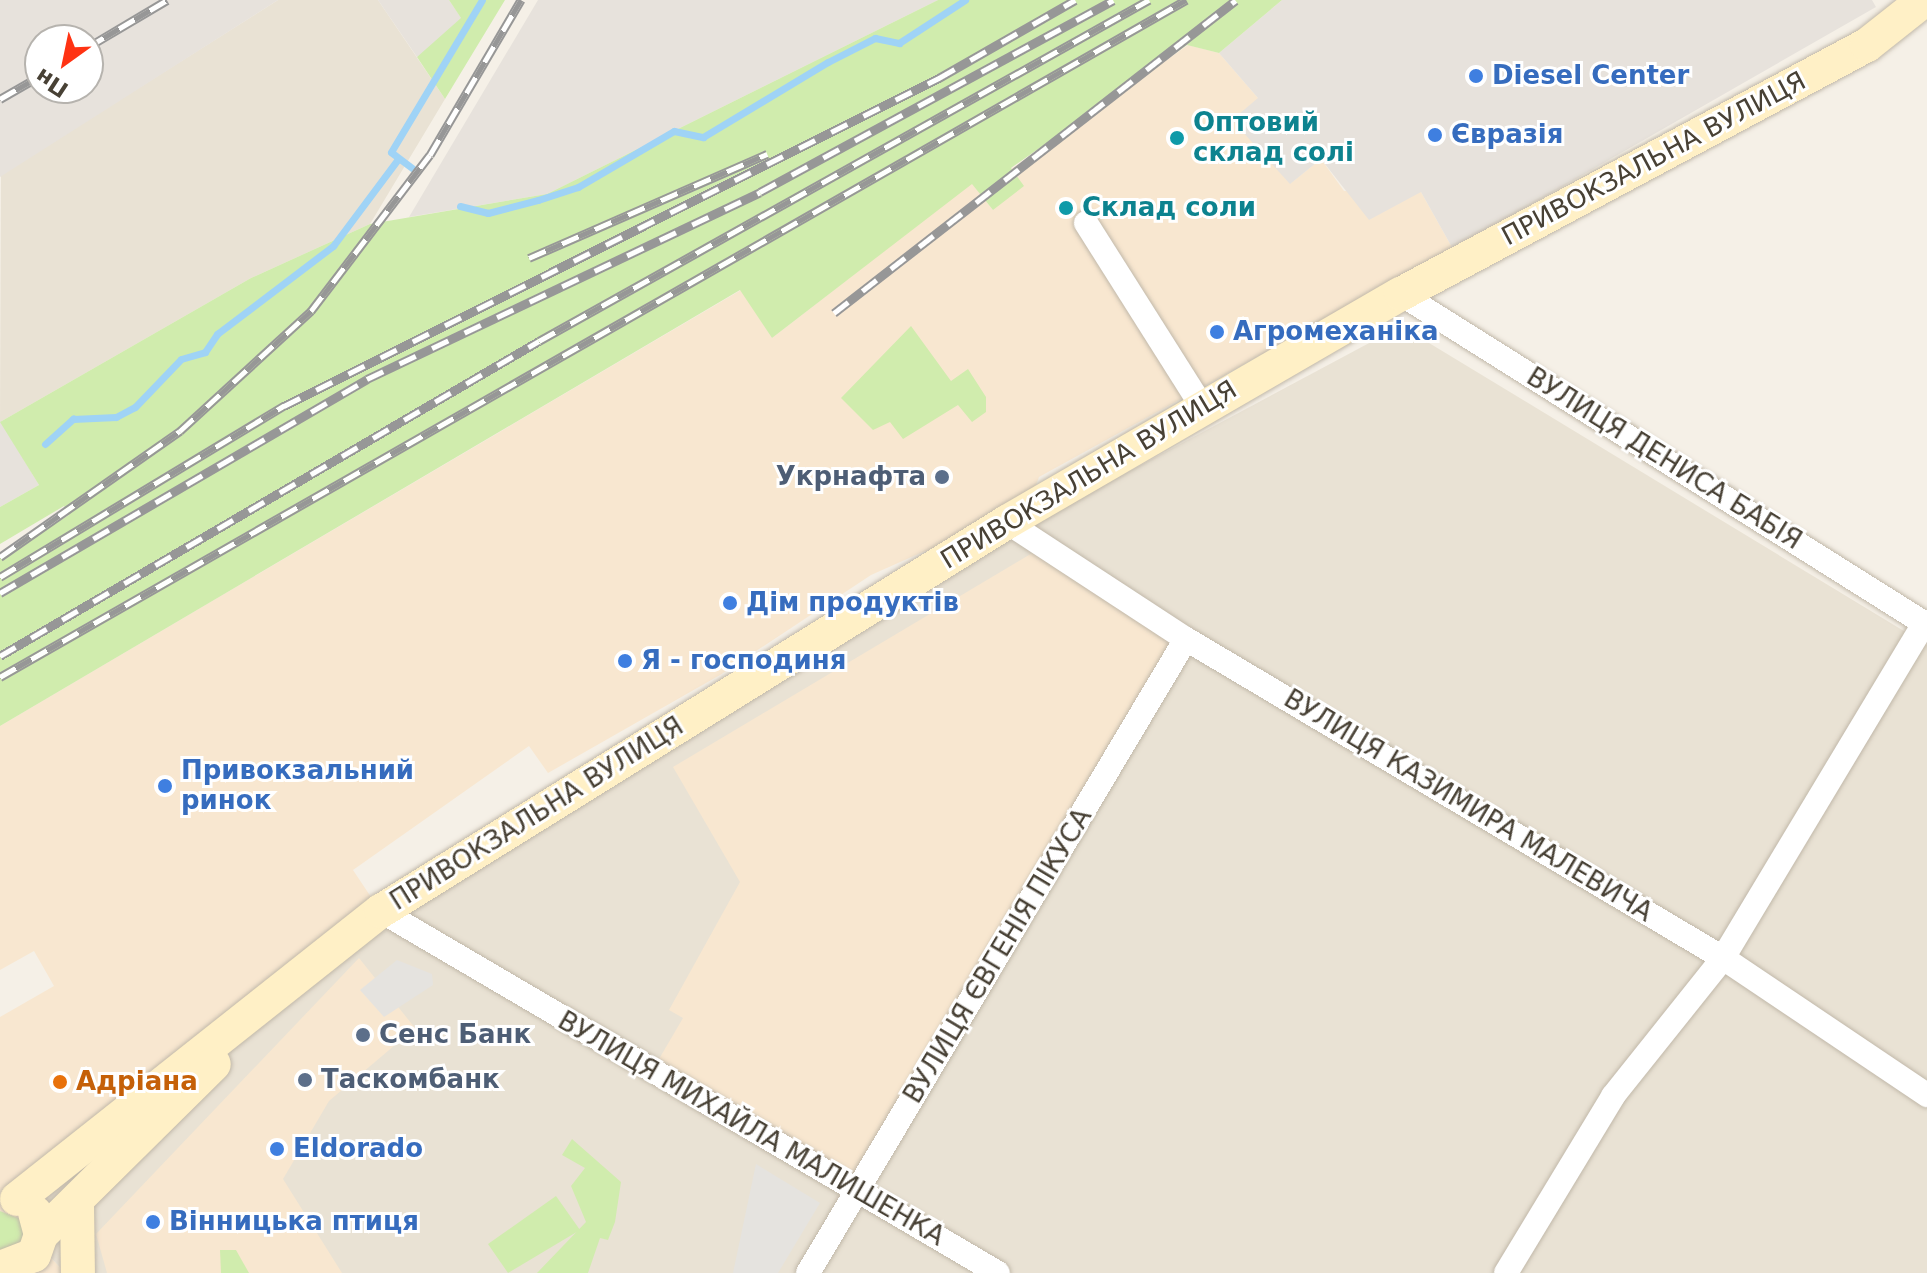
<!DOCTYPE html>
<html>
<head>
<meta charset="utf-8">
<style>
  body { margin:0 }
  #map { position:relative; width:1927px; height:1273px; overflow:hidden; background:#f5f0e7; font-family:"DejaVu Sans",sans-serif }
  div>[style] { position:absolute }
  .residential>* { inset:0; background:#e9e2d4 }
  .commercial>* { inset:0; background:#f8e7d0 }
  .industrial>* { inset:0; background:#e7e2dc }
  .green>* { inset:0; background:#d0ecad }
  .parking>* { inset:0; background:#e5e3df }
  .stream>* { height:7px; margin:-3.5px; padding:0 3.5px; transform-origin:3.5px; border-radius:3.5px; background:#9fd3f6 }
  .roads { filter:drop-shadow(0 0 2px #c1b8a9) drop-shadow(0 0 2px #c1b8a9) }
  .minor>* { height:24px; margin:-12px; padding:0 12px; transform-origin:12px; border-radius:12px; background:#fff }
  .secondary>* { height:34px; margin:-17px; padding:0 17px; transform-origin:17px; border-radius:17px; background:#fff0c6 }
  .rail>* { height:9px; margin-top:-4.5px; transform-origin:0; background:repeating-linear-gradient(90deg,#fff 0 18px,#979797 0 36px); box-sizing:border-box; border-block:2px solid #979797 }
  .dots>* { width:22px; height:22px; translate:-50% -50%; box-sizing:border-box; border:4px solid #fff; border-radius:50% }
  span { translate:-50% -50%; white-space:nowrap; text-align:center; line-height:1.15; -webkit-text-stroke:6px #fff; paint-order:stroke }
  .shop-label { font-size:26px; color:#366cbe; font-weight:700 }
  .left { translate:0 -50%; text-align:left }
  .culture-label { font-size:26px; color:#0d838f; font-weight:700 }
  .street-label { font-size:26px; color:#484135 }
  .service-label { font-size:26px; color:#4e5e75; font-weight:700 }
  .right { translate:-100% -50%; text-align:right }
  .food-label { font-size:26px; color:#c56008; font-weight:700 }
  .north { position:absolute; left:24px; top:24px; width:80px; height:80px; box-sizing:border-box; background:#fff; border:2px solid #b6b3ae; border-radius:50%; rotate:213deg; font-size:22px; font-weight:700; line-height:32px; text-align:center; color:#484135 }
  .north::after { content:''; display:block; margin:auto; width:28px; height:36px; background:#ff3313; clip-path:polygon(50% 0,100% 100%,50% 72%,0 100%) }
</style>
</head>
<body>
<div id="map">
  <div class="residential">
    <i style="clip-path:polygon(278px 0,378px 0,445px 99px,370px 224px,251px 278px,0 422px,1px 175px)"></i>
    <i style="clip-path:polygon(1401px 326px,1927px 645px,1927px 1273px,65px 1273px,17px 1221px,381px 912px,1012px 534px)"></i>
  </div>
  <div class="commercial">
    <i style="clip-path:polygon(1188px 45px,1219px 53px,1258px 98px,1291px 183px,1321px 159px,1344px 191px,1421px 192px,1453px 249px,1039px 477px,1034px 490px,935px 556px,925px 551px,871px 575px,720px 675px,548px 773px,529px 746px,353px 870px,381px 912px,17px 1221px,65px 1273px,0 1273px,0 1017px,54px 986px,34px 951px,0 970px,0 726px,741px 290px,772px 338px,972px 183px,993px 210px,1011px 169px)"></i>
    <i style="clip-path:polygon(1044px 546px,1186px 639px,858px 1193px,652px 1071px,683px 1018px,669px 1010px,740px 882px,673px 767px)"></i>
    <i style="clip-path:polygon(359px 958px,415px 1028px,329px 1101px,283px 1179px,342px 1273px,107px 1273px,96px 1234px)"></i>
  </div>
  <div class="industrial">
    <i style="clip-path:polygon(evenodd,0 0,278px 0,0 177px,0 0,40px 40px,88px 40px,88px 88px,40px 88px,40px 40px)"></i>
    <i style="clip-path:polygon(378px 0,449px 0,466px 25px,417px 57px)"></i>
    <i style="clip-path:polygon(538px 0,938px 0,547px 194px,409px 217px)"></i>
    <i style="clip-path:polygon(1282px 0,1872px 0,1876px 7px,1453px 249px,1421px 192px,1369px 220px,1321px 159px,1290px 184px,1232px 120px,1258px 98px,1219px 53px)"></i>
    <i style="clip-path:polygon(0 420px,39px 485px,0 507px)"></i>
  </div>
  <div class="green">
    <i style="clip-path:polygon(449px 0,505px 0,445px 99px,417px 57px,461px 18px)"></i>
    <i style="clip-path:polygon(938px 0,1282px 0,1219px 53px,1187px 45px,1011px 168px,1024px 186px,993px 210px,972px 184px,772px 338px,740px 290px,0 726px,0 557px,69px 515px,64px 506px,0 544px,0 507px,39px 485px,0 422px,251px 278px,370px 224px,547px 194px)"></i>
    <i style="clip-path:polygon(911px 326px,951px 381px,968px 369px,986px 397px,986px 412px,972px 422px,958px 405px,903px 439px,890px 422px,873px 430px,841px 398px)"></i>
    <i style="clip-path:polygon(572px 1139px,621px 1182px,615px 1222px,608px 1240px,600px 1238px,588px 1273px,537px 1273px,586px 1222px,571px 1186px,585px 1168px,562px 1155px)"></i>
    <i style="clip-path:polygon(556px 1196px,580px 1230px,508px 1273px,488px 1244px)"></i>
    <i style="clip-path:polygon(0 1211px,23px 1220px,26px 1242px,0 1255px)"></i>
    <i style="clip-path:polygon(220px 1250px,236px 1250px,249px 1273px,221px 1273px)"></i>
  </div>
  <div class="parking">
    <i style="clip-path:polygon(397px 960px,432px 974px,433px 985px,384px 1017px,360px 990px)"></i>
    <i style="clip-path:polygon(756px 1164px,820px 1203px,778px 1273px,733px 1273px)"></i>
  </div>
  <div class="stream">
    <i style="left:412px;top:168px;width:26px;rotate:-143deg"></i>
    <i style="left:391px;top:152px;width:177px;rotate:-59.1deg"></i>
    <i style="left:460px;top:206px;width:29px;rotate:14deg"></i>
    <i style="left:488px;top:213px;width:52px;rotate:-14.6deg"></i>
    <i style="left:538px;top:200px;width:42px;rotate:-18deg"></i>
    <i style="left:578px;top:187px;width:111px;rotate:-30.3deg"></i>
    <i style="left:674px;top:131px;width:30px;rotate:12deg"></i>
    <i style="left:703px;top:137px;width:146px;rotate:-31deg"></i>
    <i style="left:828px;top:62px;width:53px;rotate:-27.1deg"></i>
    <i style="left:875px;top:38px;width:25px;rotate:12deg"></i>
    <i style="left:899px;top:43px;width:79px;rotate:-33.1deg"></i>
    <i style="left:45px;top:444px;width:38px;rotate:-42deg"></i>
    <i style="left:73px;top:419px;width:43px;rotate:-2.7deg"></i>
    <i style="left:116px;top:417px;width:21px;rotate:-28deg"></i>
    <i style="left:135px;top:407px;width:66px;rotate:-46.2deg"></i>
    <i style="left:181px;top:359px;width:25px;rotate:-16deg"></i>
    <i style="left:205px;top:352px;width:22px;rotate:-56deg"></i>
    <i style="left:217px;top:334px;width:146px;rotate:-37.2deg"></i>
    <i style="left:333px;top:246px;width:109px;rotate:-53.2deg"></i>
  </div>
  <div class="roads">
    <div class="minor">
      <i style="left:1086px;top:223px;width:219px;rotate:57.7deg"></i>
      <i style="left:1401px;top:294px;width:621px;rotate:32.18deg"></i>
      <i style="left:1007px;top:522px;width:214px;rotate:33.2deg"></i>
      <i style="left:1186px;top:639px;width:625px;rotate:30.71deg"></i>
      <i style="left:1723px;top:958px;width:246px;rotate:33.9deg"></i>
      <i style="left:381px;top:911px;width:715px;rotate:30.4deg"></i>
      <i style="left:808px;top:1273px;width:738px;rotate:-59.2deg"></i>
      <i style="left:1506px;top:1273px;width:207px;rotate:-58.8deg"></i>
      <i style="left:1613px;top:1096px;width:176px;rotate:-51.4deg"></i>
      <i style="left:1723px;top:958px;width:391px;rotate:-59deg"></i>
    </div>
    <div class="secondary">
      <i style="left:17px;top:1199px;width:464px;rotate:-38.4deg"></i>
      <i style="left:381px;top:911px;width:737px;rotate:-31.86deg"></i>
      <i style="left:1007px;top:522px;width:455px;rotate:-30.1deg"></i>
      <i style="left:1401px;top:294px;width:528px;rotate:-28.12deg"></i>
      <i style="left:1867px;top:45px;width:73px;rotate:-38.3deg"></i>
      <i style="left:77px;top:1205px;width:68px;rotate:89.2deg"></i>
      <i style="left:41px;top:1235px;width:243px;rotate:-44.7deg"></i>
      <i style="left:0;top:1268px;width:36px;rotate:-21deg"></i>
      <i style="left:34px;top:1255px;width:21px;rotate:-71deg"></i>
      <i style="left:41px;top:1235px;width:23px;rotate:-105deg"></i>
    </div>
  </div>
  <div class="rail">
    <i style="left:88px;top:47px;width:92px;rotate:-30.7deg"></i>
    <i style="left:0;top:99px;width:46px;rotate:-29.9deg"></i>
    <i style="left:529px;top:258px;width:260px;rotate:-23.6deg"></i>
    <i style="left:834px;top:313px;width:509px;rotate:-37.9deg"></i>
    <i style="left:0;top:557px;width:220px;rotate:-35deg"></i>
    <i style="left:180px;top:431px;width:178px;rotate:-42.5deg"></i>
    <i style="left:311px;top:311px;width:196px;rotate:-52.7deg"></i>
    <i style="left:430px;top:155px;width:180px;rotate:-59.6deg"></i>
    <i style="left:0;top:577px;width:332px;rotate:-31.1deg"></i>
    <i style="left:284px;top:406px;width:733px;rotate:-26.6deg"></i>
    <i style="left:939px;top:78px;width:157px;rotate:-29.8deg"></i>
    <i style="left:0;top:593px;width:425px;rotate:-30.2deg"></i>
    <i style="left:367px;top:379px;width:435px;rotate:-25.4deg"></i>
    <i style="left:760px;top:192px;width:402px;rotate:-28.5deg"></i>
    <i style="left:0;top:656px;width:624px;rotate:-30.3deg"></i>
    <i style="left:539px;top:341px;width:699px;rotate:-29.21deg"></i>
    <i style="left:0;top:677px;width:1366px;rotate:-29.72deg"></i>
  </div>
  <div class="dots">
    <i style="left:1476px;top:76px;background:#3f7fe0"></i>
    <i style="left:1435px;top:135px;background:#3f7fe0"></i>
    <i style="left:1177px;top:138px;background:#0f9aa8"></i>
    <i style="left:1066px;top:208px;background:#0f9aa8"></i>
    <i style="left:1217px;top:332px;background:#3f7fe0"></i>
    <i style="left:942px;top:477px;background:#5c6f8a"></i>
    <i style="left:730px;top:603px;background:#3f7fe0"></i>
    <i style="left:625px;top:661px;background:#3f7fe0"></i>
    <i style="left:165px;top:786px;background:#3f7fe0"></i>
    <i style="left:363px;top:1035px;background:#5c6f8a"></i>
    <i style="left:305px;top:1080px;background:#5c6f8a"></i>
    <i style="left:60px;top:1082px;background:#e8710a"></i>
    <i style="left:277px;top:1149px;background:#3f7fe0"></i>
    <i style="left:153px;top:1222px;background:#3f7fe0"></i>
  </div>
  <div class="shop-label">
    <span class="left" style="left:1492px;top:76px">Diesel Center</span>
    <span class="left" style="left:1451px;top:135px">Євразія</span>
    <span class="left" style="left:1233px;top:332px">Агромеханіка</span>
    <span class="left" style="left:746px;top:603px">Дім продуктів</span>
    <span class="left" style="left:641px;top:661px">Я - господиня</span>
    <span class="left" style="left:181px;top:786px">Привокзальний<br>ринок</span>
    <span class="left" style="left:293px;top:1149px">Eldorado</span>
    <span class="left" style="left:169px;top:1222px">Вінницька птиця</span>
  </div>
  <div class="culture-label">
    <span class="left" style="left:1193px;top:138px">Оптовий<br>склад солі</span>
    <span class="left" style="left:1082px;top:208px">Склад соли</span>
  </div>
  <div class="street-label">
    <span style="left:1654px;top:159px;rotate:-28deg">ПРИВОКЗАЛЬНА ВУЛИЦЯ</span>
    <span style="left:1664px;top:459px;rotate:32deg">ВУЛИЦЯ ДЕНИСА БАБІЯ</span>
    <span style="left:1089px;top:475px;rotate:-31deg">ПРИВОКЗАЛЬНА ВУЛИЦЯ</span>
    <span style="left:1468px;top:806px;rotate:31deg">ВУЛИЦЯ КАЗИМИРА МАЛЕВИЧА</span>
    <span style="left:537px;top:814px;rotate:-32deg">ПРИВОКЗАЛЬНА ВУЛИЦЯ</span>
    <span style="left:998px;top:956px;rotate:-59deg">ВУЛИЦЯ ЄВГЕНІЯ ПІКУСА</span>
    <span style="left:751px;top:1129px;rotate:30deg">ВУЛИЦЯ МИХАЙЛА МАЛИШЕНКА</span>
  </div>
  <div class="service-label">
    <span class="right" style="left:926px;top:477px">Укрнафта</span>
    <span class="left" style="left:379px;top:1035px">Сенс Банк</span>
    <span class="left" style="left:321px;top:1080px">Таскомбанк</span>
  </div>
  <div class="food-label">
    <span class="left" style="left:76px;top:1082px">Адріана</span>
  </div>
  <div class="north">Пн</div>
</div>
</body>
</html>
